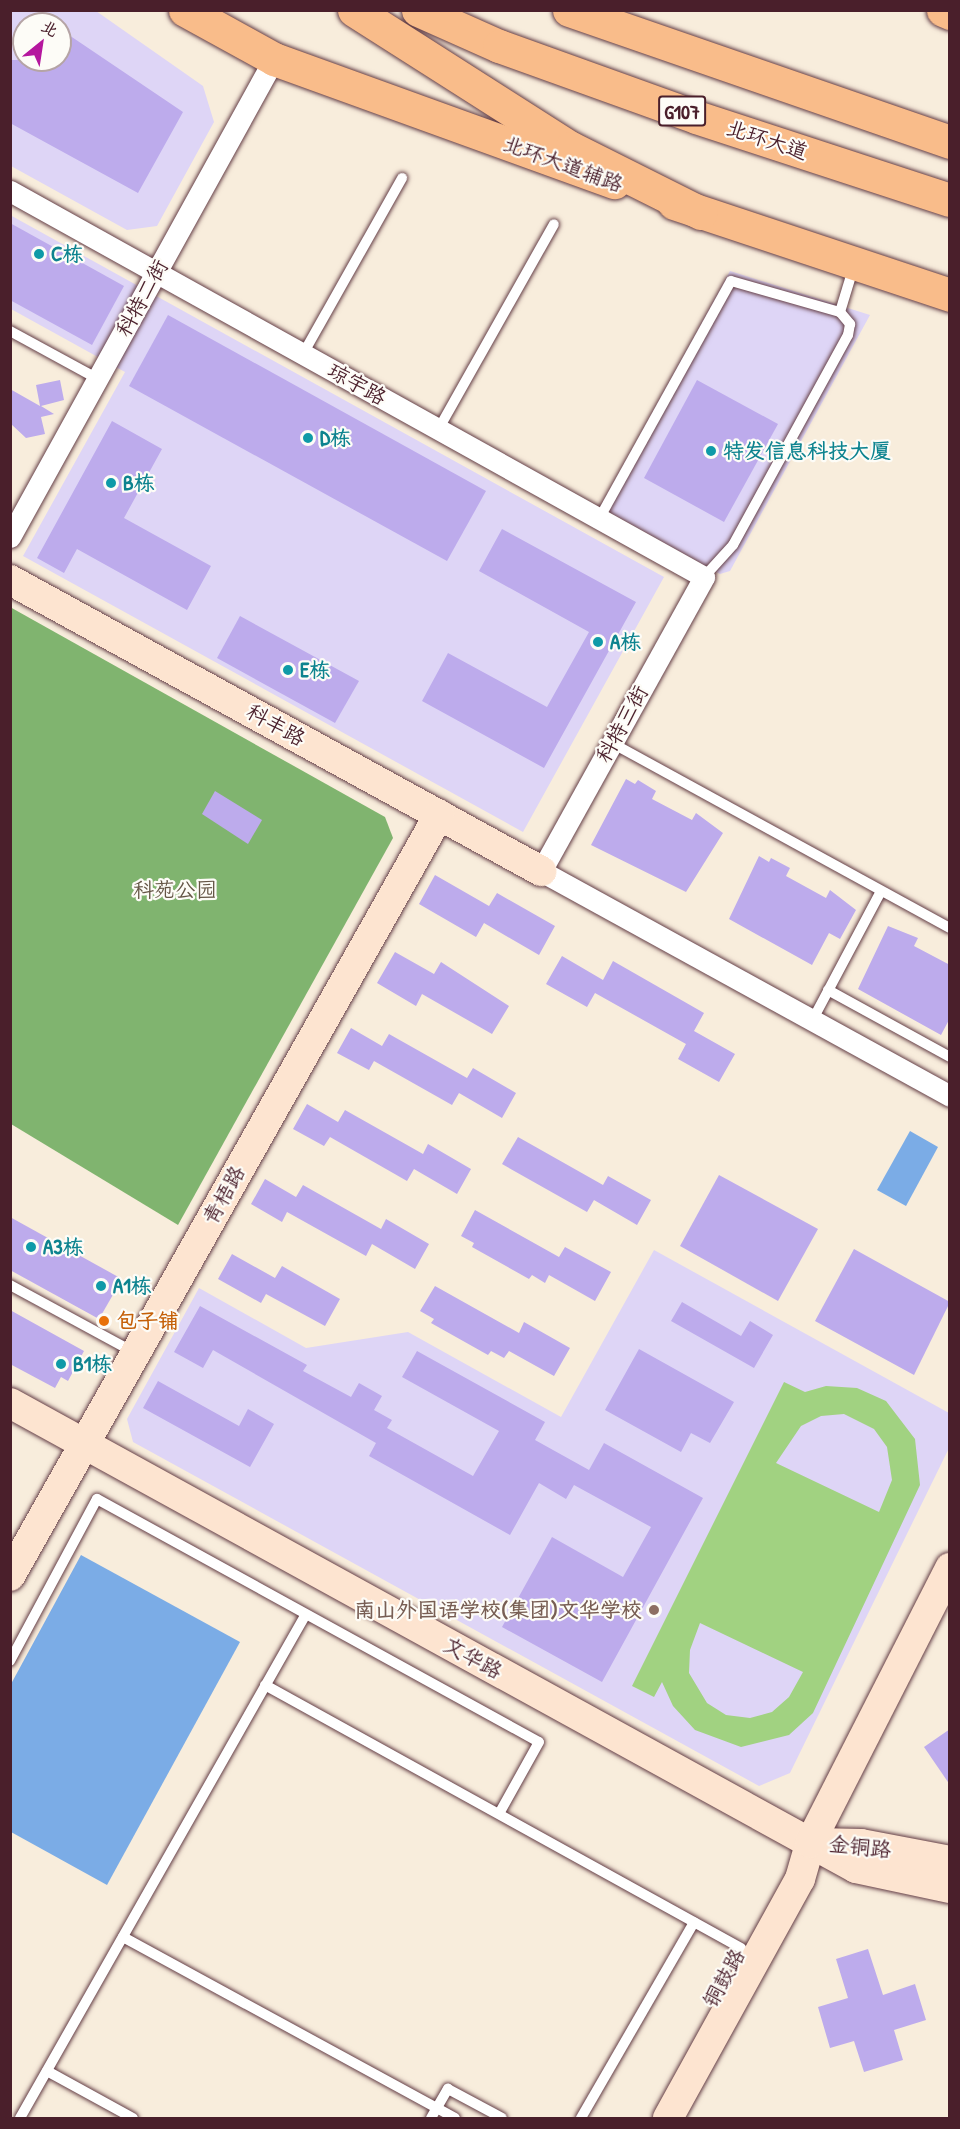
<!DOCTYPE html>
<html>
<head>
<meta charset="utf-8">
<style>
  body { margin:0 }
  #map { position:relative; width:960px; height:2129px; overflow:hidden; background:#f8eddc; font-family:"Patrick Hand","LXGW WenKai TC",sans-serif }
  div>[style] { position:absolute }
  .built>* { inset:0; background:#ded5f6 }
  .green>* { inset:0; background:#a1d281 }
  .forest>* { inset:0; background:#80b46f }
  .water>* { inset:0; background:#7bace6 }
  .building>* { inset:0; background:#bdabec }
  .roads { filter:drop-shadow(0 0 2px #643e46) drop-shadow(0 0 2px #643e46) }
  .lane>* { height:10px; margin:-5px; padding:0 5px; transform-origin:5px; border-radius:5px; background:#fff }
  .street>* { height:21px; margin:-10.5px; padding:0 10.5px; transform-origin:10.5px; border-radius:10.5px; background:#fff }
  .secondary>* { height:30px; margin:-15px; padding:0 15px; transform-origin:15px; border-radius:15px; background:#fde4d0 }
  .primary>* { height:33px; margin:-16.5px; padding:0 16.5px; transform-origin:16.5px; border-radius:16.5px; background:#f9bc8a }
  .highway>* { height:33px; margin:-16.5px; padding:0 16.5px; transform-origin:16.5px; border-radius:16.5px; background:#f9bc8a }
  .dots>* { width:16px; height:16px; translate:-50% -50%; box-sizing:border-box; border:3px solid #fdfcf7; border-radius:50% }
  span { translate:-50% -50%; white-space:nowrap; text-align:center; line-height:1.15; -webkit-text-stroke:4.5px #fdfcf7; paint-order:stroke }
  .shield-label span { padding:2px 4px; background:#fdfcf7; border:2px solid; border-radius:4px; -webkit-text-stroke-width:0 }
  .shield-label { font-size:20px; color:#4a1f2b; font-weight:700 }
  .street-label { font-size:21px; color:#4a1f2b }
  .culture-label { font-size:21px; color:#0d838f; font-weight:700 }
  .left { translate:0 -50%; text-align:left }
  .park-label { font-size:21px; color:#645545 }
  .food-label { font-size:21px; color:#c56008; font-weight:700 }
  .education-label { font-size:21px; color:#785e54; font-weight:700 }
  .right { translate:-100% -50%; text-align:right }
  .frame { position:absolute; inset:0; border:12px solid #4a1f2b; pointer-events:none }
  .north { position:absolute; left:12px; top:12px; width:60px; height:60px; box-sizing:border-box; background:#fdfcf7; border:2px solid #b5a4a5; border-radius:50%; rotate:30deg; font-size:16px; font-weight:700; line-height:24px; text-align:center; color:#4a1f2b }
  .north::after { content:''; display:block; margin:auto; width:21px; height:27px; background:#b5179e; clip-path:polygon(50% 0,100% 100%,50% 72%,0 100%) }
</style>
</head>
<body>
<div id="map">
  <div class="built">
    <i style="clip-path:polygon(evenodd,11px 11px,96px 11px,203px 86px,214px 122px,157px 226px,127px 230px,11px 166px,11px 11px,24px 24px,60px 24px,60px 60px,24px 60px,24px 24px)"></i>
    <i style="clip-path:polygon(10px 215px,664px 577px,523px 832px,23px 556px,125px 372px,11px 309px)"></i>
    <i style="clip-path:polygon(730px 271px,870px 315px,730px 571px,720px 574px,600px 507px)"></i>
    <i style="clip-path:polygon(654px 1250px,949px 1413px,950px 1446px,790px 1773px,759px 1786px,133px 1442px,127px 1419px,199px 1288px,306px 1348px,408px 1332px,561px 1417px)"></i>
  </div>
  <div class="green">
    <i style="clip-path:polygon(evenodd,784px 1382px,805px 1392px,826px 1386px,857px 1388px,886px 1401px,915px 1439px,920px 1485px,813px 1713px,789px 1735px,741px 1747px,695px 1730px,673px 1706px,662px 1682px,654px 1697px,632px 1686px,784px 1382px,844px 1414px,874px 1429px,887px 1447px,892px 1480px,879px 1512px,776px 1463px,801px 1426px,821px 1416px,844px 1414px,784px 1382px,700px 1623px,803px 1672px,789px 1697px,772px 1712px,750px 1718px,726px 1715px,707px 1703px,689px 1673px,690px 1650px,700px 1623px)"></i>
  </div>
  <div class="forest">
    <i style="clip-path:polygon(10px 607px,385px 817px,393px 838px,178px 1225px,11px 1124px)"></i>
  </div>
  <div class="water">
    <i style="clip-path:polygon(910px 1131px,938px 1147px,906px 1206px,877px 1190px)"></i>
    <i style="clip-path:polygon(81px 1555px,240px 1642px,107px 1885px,11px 1832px,11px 1684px)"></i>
  </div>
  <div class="building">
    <i style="clip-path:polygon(60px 29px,183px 112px,138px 193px,10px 123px,10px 60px,60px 60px)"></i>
    <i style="clip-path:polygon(10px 223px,124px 286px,92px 345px,10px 300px)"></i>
    <i style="clip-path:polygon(168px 315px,486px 491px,447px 561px,129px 386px)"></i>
    <i style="clip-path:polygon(60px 380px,64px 400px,41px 406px,54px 414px,41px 417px,45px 434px,26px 438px,10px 423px,10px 389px,40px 406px,36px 385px)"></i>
    <i style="clip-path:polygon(697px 380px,778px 424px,724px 522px,644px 478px)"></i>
    <i style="clip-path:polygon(112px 421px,162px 449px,124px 518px,211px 566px,187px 610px,77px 549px,64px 573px,37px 558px)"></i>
    <i style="clip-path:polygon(502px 529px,636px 602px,544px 768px,422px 701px,448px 653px,547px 707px,589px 632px,479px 571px)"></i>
    <i style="clip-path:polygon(240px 616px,359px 681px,335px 723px,217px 658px)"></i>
    <i style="clip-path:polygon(626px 779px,635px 784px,638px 780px,656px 791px,652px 799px,692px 820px,696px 813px,723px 833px,686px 892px,591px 845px)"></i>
    <i style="clip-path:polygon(215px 791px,262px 820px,248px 844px,202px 814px)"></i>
    <i style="clip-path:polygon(759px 856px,769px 862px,771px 858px,790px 868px,786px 876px,826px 898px,830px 890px,856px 910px,840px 939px,829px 933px,812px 965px,729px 919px)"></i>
    <i style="clip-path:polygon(435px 875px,489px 906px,497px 893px,555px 926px,539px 955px,484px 923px,476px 937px,419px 904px)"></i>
    <i style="clip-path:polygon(888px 926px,918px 938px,914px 946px,950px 965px,950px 1018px,941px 1035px,858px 989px)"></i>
    <i style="clip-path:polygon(395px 952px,434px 974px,441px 962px,509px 1006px,492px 1034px,422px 994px,416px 1006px,377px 983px)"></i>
    <i style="clip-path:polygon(562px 956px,603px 980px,613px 961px,704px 1013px,694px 1031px,735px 1054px,719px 1082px,678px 1059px,686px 1044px,595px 993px,587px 1007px,546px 984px)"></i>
    <i style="clip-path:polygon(351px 1028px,382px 1046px,389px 1034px,467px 1078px,473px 1068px,516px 1093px,502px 1118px,459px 1093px,452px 1105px,374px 1061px,369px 1070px,337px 1053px)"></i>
    <i style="clip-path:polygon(307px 1104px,338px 1122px,345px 1110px,423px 1154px,428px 1144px,471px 1169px,457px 1194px,414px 1169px,407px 1181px,330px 1137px,324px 1146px,293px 1129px)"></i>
    <i style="clip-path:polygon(518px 1137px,603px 1185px,608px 1176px,651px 1200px,637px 1225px,594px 1200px,587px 1212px,502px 1164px)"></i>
    <i style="clip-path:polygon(719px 1175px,818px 1229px,778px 1301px,680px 1246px)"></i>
    <i style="clip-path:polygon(265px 1179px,296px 1197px,303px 1185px,381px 1229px,386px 1219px,429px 1244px,415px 1269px,372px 1244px,366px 1256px,287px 1212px,282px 1222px,251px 1204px)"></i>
    <i style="clip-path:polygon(475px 1210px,559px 1257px,565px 1247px,611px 1272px,595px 1301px,549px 1275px,545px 1283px,532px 1275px,529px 1279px,472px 1247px,474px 1243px,461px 1236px)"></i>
    <i style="clip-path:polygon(10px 1217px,122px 1279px,99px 1319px,10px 1270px)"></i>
    <i style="clip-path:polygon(854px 1249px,950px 1302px,914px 1375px,815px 1321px)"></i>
    <i style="clip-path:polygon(232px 1254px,275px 1278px,282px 1266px,340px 1299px,325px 1326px,266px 1294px,261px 1303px,218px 1279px)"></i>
    <i style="clip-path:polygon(435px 1286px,519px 1333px,524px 1322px,570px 1348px,554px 1376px,509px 1351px,504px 1358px,491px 1351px,488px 1355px,431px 1323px,434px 1319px,420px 1311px)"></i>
    <i style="clip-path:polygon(682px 1302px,741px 1336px,750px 1321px,773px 1335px,754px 1368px,671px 1321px)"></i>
    <i style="clip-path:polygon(200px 1306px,307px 1365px,303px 1371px,351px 1397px,359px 1383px,382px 1396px,374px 1410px,392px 1420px,387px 1428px,473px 1476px,499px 1431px,402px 1377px,417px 1351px,545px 1422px,535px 1440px,589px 1470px,604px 1443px,703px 1498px,602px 1682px,502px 1627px,552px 1537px,623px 1577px,651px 1527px,574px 1485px,566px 1499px,539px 1483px,510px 1535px,369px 1456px,376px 1443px,213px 1350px,203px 1368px,174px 1352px)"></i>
    <i style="clip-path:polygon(10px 1310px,84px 1351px,68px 1381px,61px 1377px,55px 1388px,10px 1364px)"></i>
    <i style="clip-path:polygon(639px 1349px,734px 1402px,710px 1443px,691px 1433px,681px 1452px,605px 1410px)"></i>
    <i style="clip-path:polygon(158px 1381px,239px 1426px,248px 1409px,274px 1424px,250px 1467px,143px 1408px)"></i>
    <i style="clip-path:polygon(950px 1729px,950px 1785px,924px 1747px)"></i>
    <i style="clip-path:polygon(868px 1949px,883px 1995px,915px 1984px,926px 2020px,894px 2030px,903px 2060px,864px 2072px,854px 2041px,830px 2048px,818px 2007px,848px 1998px,836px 1959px)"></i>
  </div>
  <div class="roads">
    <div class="lane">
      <i style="left:840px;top:312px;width:48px;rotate:-73.1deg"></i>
      <i style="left:10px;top:331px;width:100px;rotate:28.6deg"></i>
      <i style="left:303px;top:354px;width:202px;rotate:-60.6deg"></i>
      <i style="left:438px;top:430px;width:236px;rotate:-60.6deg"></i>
      <i style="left:599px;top:519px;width:272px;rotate:-61deg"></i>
      <i style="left:731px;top:281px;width:113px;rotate:15.9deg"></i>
      <i style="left:840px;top:312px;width:16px;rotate:50deg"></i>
      <i style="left:850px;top:324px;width:11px;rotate:100deg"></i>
      <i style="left:848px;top:335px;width:239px;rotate:118.7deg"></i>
      <i style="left:733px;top:545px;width:43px;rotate:132.2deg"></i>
      <i style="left:612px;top:743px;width:385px;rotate:28.7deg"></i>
      <i style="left:828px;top:990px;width:139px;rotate:28.8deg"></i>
      <i style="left:812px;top:1021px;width:147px;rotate:-62deg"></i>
      <i style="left:10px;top:1285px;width:142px;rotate:28.5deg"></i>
      <i style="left:10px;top:1661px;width:184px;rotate:-61.8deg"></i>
      <i style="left:97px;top:1499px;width:504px;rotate:28.8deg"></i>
      <i style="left:539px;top:1742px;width:82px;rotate:119.1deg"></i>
      <i style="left:265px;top:1685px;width:544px;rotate:28.92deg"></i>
      <i style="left:123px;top:1937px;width:378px;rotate:28.6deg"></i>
      <i style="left:47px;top:2071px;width:98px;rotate:28.7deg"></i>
      <i style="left:20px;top:2118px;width:579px;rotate:-60.43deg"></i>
      <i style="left:431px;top:2118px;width:34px;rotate:-60deg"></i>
      <i style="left:448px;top:2089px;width:61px;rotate:28.2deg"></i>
      <i style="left:581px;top:2118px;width:226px;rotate:-60deg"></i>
    </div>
    <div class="street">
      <i style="left:10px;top:191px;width:794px;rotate:29.08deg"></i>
      <i style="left:704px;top:577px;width:336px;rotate:119deg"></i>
      <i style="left:541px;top:871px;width:467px;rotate:28.8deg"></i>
      <i style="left:10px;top:537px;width:546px;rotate:-61.09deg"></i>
    </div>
    <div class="secondary">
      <i style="left:10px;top:580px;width:606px;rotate:28.72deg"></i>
      <i style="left:10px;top:1403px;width:965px;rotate:28.8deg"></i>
      <i style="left:856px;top:1868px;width:96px;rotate:12deg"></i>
      <i style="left:10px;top:1576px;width:874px;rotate:-60.59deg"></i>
      <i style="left:816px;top:1843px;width:45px;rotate:1.3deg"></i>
      <i style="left:861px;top:1844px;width:91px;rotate:10.8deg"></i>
      <i style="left:668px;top:2118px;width:273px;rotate:-61.1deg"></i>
      <i style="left:800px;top:1879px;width:37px;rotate:-74deg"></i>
      <i style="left:810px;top:1843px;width:309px;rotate:-63deg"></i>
    </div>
    <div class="primary">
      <i style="left:185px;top:10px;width:102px;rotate:28.8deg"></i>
      <i style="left:274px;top:59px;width:362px;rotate:19.9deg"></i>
      <i style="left:943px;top:10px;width:8px;rotate:23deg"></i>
      <i style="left:674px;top:203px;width:291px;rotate:18.4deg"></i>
    </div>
    <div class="highway">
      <i style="left:354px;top:10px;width:257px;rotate:32.5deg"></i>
      <i style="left:571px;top:148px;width:145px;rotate:26.6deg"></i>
      <i style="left:418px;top:10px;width:89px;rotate:24deg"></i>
      <i style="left:499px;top:46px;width:209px;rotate:19.8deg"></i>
      <i style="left:696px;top:117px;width:267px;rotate:18.1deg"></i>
      <i style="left:569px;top:10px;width:403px;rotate:19.1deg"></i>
    </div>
  </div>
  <div class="dots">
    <i style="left:39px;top:254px;background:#0f9aa8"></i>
    <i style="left:308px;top:438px;background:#0f9aa8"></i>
    <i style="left:711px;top:451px;background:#0f9aa8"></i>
    <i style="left:111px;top:483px;background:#0f9aa8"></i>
    <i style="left:598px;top:642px;background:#0f9aa8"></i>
    <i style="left:288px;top:670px;background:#0f9aa8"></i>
    <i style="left:31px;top:1247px;background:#0f9aa8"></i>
    <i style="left:101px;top:1286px;background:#0f9aa8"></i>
    <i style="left:104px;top:1321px;background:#e8710a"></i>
    <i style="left:61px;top:1364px;background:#0f9aa8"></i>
    <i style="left:654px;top:1610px;background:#8d6e63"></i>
  </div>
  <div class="shield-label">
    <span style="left:682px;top:111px">G107</span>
  </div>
  <div class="street-label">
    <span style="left:767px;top:140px;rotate:18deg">北环大道</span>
    <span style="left:563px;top:164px;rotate:20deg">北环大道辅路</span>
    <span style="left:142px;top:298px;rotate:-61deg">科特二街</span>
    <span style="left:357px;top:384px;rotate:29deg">琼宇路</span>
    <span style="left:622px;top:724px;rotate:-61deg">科特三街</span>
    <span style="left:276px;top:725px;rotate:29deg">科丰路</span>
    <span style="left:224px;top:1195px;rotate:-61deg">青梧路</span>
    <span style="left:473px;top:1658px;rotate:29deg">文华路</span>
    <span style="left:860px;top:1847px;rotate:6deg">金铜路</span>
    <span style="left:724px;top:1978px;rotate:-61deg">铜鼓路</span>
  </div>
  <div class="culture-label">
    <span class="left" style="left:51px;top:254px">C栋</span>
    <span class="left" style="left:320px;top:438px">D栋</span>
    <span class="left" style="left:723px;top:451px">特发信息科技大厦</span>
    <span class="left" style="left:123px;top:483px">B栋</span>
    <span class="left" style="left:610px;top:642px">A栋</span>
    <span class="left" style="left:300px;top:670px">E栋</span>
    <span class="left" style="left:43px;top:1247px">A3栋</span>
    <span class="left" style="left:113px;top:1286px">A1栋</span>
    <span class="left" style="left:73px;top:1364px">B1栋</span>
  </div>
  <div class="park-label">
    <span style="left:175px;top:890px">科苑公园</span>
  </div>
  <div class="food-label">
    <span class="left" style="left:116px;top:1321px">包子铺</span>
  </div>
  <div class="education-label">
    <span class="right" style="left:642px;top:1610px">南山外国语学校(集团)文华学校</span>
  </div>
  <div class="frame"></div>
  <div class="north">北</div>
</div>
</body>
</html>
